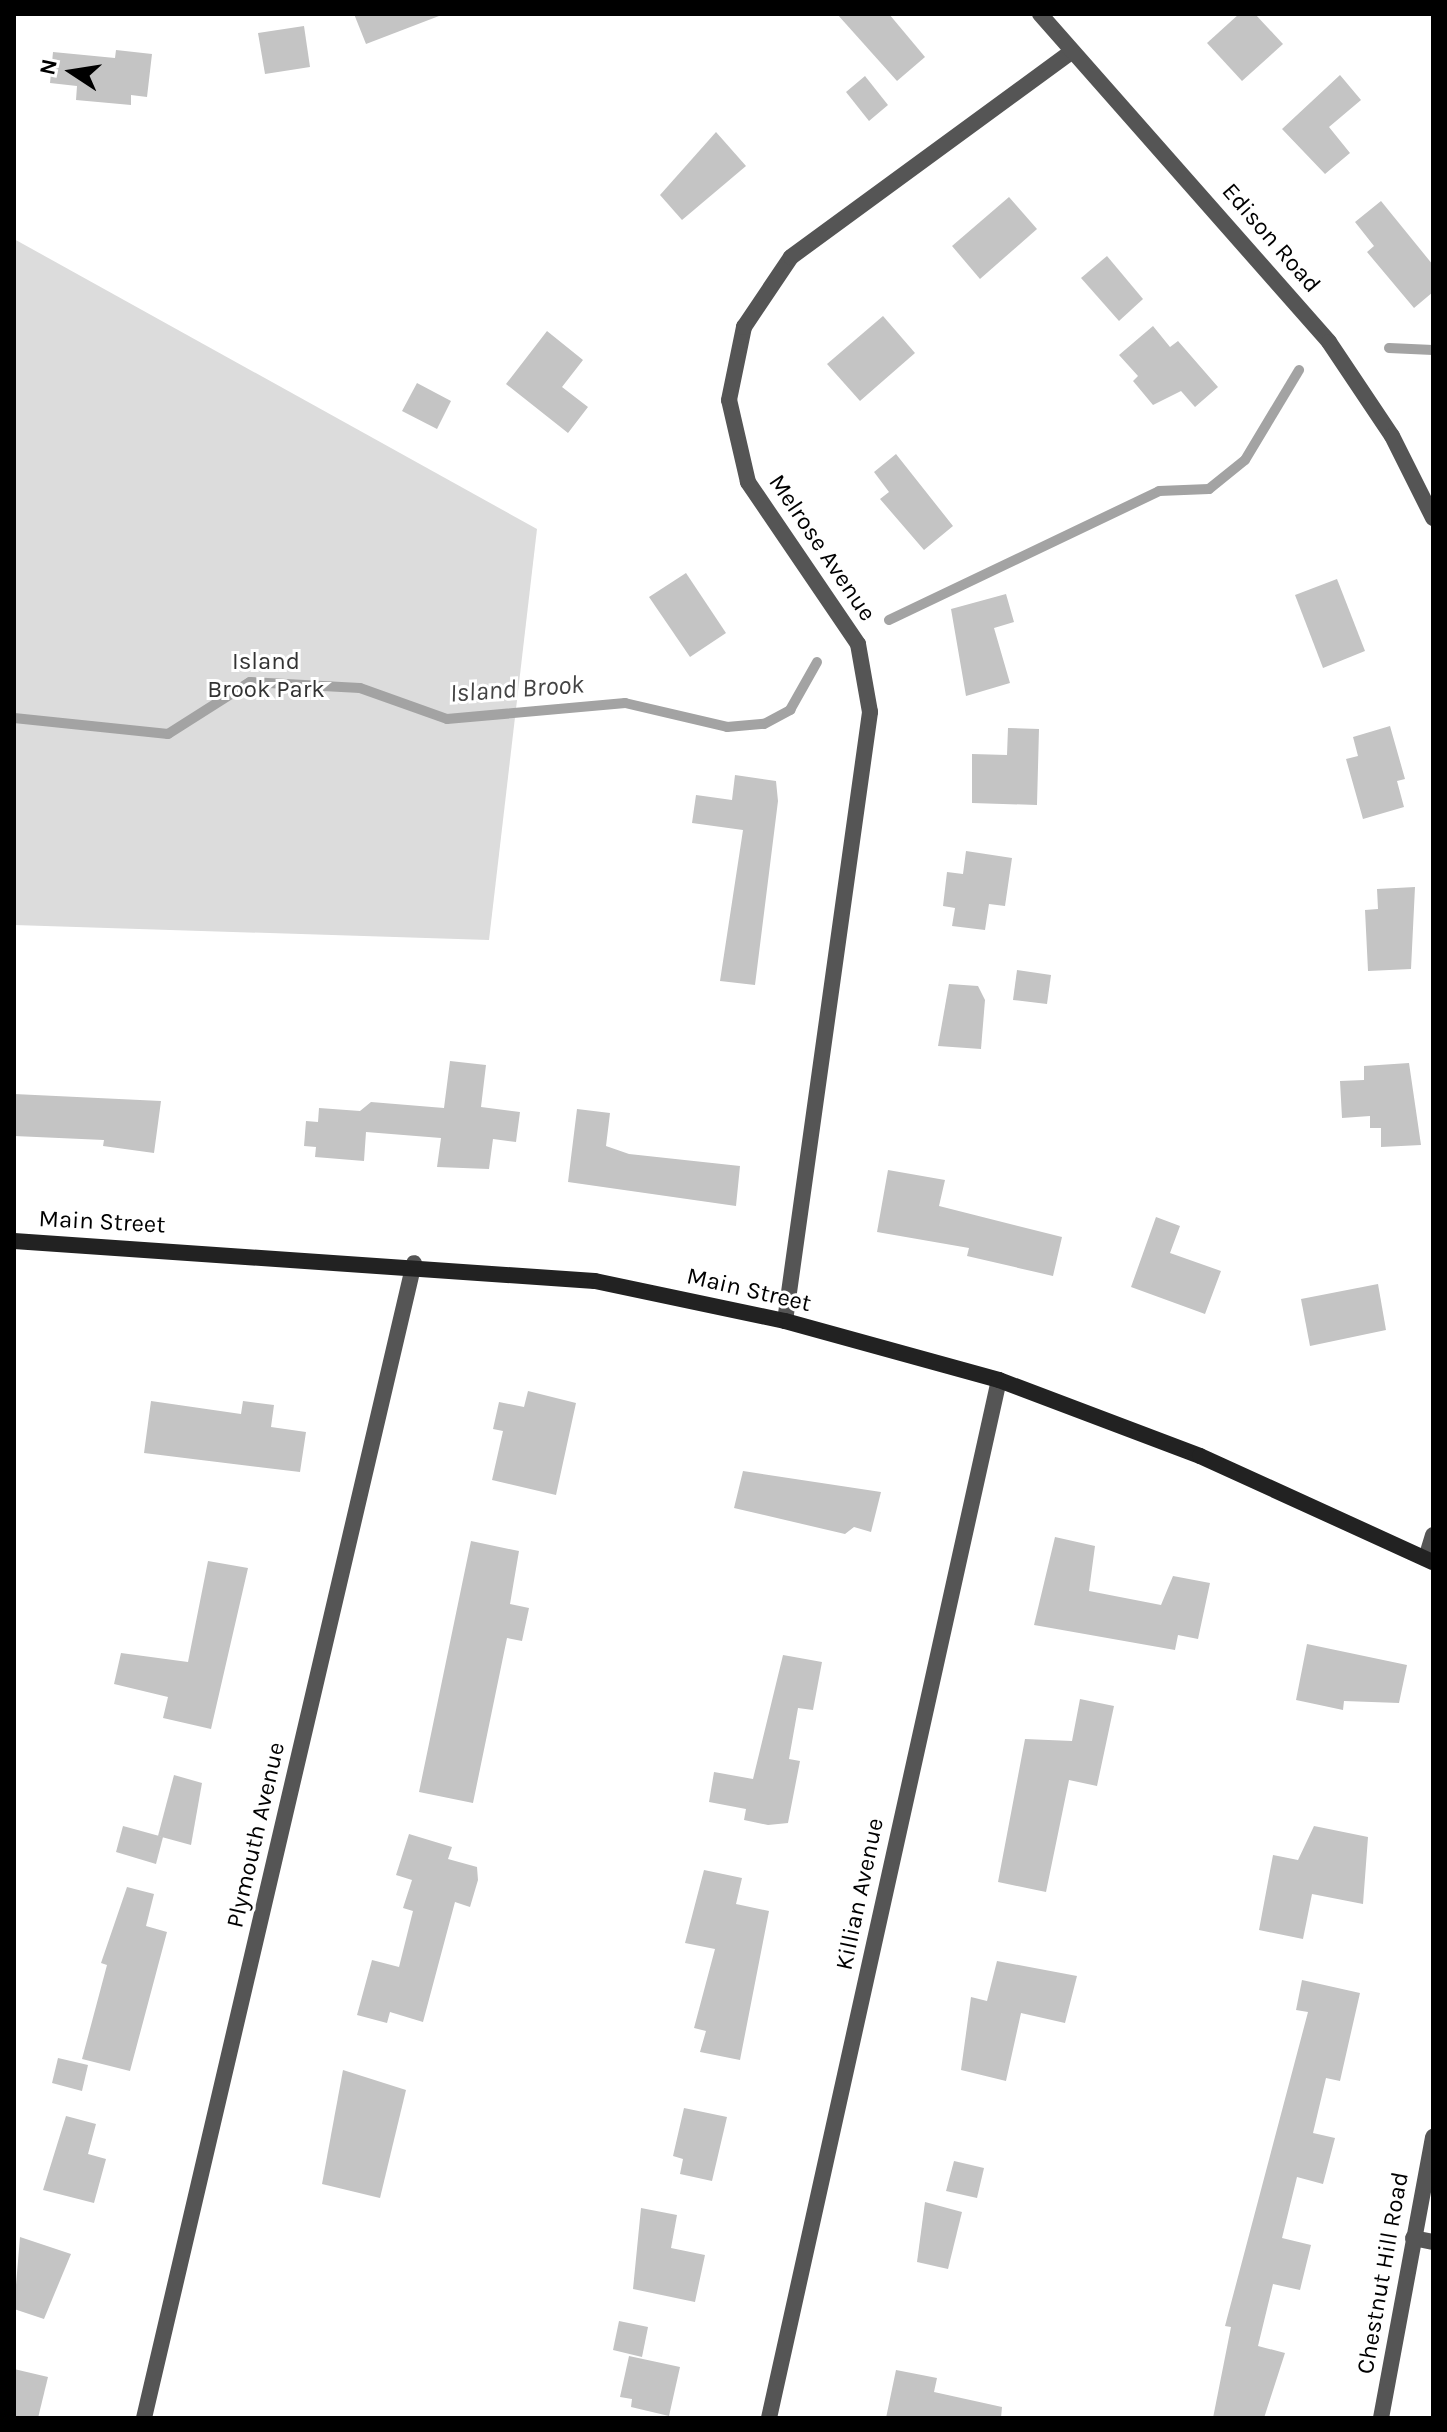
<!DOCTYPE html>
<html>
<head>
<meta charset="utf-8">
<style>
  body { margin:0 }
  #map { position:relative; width:1447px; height:2432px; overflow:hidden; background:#fff; font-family:Karla,sans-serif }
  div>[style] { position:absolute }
  .green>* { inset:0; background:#dcdcdc }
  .stream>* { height:10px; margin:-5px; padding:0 5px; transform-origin:5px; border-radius:5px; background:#a3a3a3 }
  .building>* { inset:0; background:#c4c4c4 }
  .minor>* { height:16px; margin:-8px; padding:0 8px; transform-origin:8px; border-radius:8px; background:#555 }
  .tertiary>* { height:16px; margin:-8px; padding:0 8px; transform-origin:8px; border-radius:8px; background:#555 }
  .secondary>* { height:16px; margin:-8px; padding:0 8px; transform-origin:8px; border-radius:8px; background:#222 }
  span { translate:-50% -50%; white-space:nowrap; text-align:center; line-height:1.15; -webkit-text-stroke:6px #fff; paint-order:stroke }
  .street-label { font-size:24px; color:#000 }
  .park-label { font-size:24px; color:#333 }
  .water-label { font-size:26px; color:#444; font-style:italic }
  .frame { position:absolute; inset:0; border:16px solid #000; pointer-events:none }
  .north { position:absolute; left:32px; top:32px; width:80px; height:80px; -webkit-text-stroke:6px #fff; paint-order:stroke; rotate:282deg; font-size:22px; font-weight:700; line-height:32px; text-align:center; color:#000 }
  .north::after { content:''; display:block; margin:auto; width:28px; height:36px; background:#000; clip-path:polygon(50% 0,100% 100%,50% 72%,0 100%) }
</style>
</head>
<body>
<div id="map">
  <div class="green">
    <i style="clip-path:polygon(14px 239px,537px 529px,489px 940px,14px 925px)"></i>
  </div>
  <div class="stream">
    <i style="left:1389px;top:348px;width:44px;rotate:2.6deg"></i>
    <i style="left:889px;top:620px;width:299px;rotate:-25.5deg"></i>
    <i style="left:1159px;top:491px;width:50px;rotate:-2.3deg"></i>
    <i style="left:1209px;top:489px;width:46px;rotate:-38.9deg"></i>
    <i style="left:1245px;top:460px;width:105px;rotate:-59deg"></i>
    <i style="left:14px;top:718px;width:155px;rotate:5.9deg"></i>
    <i style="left:168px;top:734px;width:97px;rotate:-32.4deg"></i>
    <i style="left:250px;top:682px;width:110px;rotate:3.1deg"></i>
    <i style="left:360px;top:688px;width:92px;rotate:19.6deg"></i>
    <i style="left:447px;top:719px;width:179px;rotate:-5.1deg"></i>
    <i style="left:625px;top:703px;width:105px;rotate:13.2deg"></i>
    <i style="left:727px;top:727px;width:37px;rotate:-5deg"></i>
    <i style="left:764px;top:724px;width:30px;rotate:-28deg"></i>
    <i style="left:790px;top:710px;width:55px;rotate:-60.6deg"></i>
  </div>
  <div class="building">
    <i style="clip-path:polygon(354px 14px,439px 14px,439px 16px,366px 44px)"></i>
    <i style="clip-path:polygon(837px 14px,889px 14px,925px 57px,897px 81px)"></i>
    <i style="clip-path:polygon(1239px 14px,1255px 14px,1283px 44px,1242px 81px,1207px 43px)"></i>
    <i style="clip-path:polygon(304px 26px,310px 67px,265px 74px,258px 33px)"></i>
    <i style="clip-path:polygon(116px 50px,152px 54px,147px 97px,131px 95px,131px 105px,76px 100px,77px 86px,50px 83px,53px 52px,115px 58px)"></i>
    <i style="clip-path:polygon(1340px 75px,1361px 100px,1329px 127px,1350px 153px,1325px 174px,1282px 129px)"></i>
    <i style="clip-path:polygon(865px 76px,888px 105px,869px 121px,846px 92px)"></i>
    <i style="clip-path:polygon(716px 132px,746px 166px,682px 220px,660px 195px)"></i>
    <i style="clip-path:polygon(1009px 197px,1037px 229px,980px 279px,952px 246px)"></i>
    <i style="clip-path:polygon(1381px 201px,1433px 265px,1433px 292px,1414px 308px,1367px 252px,1374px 246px,1355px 222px)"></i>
    <i style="clip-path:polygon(1107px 256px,1143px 299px,1119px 321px,1081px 278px)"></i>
    <i style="clip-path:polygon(883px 316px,915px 353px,860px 401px,827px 364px)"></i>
    <i style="clip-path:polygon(1153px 326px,1170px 347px,1178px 341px,1218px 387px,1195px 407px,1181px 391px,1153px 405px,1133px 381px,1138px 376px,1119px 355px)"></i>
    <i style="clip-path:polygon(547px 331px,583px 360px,562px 387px,588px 407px,568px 433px,506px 384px)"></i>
    <i style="clip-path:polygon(417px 383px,451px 401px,437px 429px,402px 411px)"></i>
    <i style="clip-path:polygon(896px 454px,953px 526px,924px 550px,880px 499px,889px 492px,874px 472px)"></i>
    <i style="clip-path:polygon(686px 573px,726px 633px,690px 657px,649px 597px)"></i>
    <i style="clip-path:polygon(1337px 579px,1365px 651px,1323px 668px,1295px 595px)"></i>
    <i style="clip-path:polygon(1006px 594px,1014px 622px,994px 628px,1010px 683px,966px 696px,951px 609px)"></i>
    <i style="clip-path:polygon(1390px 726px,1405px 779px,1397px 781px,1404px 807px,1363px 819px,1346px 759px,1358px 756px,1353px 737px)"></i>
    <i style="clip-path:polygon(1008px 728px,1039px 729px,1037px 805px,972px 803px,972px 754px,1007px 755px)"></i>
    <i style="clip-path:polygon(735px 775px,776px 781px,778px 801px,755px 985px,720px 981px,743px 830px,692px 823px,696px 795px,732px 800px)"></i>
    <i style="clip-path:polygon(966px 851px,1012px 858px,1005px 906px,989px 904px,985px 930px,952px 926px,955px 908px,943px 906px,947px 872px,963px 874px)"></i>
    <i style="clip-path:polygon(1415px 887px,1411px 969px,1368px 971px,1365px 910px,1378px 909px,1377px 889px)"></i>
    <i style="clip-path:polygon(1017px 970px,1051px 975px,1047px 1004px,1013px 1000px)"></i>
    <i style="clip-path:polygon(949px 984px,978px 986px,985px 1000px,981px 1049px,938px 1046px)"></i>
    <i style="clip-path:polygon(450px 1061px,486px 1065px,481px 1107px,520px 1112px,516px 1142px,493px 1139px,489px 1169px,437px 1167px,441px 1138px,366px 1132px,364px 1161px,315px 1157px,316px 1147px,304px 1146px,306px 1121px,318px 1122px,319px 1108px,360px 1111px,371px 1102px,444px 1108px)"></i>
    <i style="clip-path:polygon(1409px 1063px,1421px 1145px,1381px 1147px,1381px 1128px,1370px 1128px,1370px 1116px,1342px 1118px,1340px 1081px,1364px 1080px,1364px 1066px)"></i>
    <i style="clip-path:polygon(14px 1094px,161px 1101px,154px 1153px,103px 1146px,104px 1140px,14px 1136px)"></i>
    <i style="clip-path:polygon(577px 1109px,610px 1113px,606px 1146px,629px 1154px,740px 1166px,736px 1206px,568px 1182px)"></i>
    <i style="clip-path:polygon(888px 1170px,945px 1180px,939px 1206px,1062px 1237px,1053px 1276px,967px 1256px,969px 1248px,877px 1232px)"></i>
    <i style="clip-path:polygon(1156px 1217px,1180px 1226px,1170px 1253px,1221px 1271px,1205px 1314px,1131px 1287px)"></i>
    <i style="clip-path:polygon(1378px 1284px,1386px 1330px,1310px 1346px,1301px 1299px)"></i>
    <i style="clip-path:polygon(528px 1391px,576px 1403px,556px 1495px,492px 1480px,503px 1431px,493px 1429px,499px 1402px,524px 1407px)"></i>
    <i style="clip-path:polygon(151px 1401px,241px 1414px,243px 1401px,274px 1405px,271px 1427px,306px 1432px,300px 1472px,144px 1453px)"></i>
    <i style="clip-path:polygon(743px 1471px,881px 1492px,871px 1532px,854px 1527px,845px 1534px,734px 1508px)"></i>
    <i style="clip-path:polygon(1055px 1537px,1095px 1546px,1089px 1591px,1161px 1605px,1173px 1576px,1210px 1583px,1198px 1639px,1178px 1635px,1175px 1650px,1034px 1625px)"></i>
    <i style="clip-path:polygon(471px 1541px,519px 1551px,510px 1604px,529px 1608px,522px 1641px,507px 1638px,473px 1803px,419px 1792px)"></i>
    <i style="clip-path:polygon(208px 1561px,248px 1568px,211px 1729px,163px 1718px,168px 1697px,114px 1684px,121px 1653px,188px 1662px)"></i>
    <i style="clip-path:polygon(1307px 1644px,1407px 1665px,1399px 1703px,1344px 1701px,1343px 1710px,1296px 1700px)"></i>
    <i style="clip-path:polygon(783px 1655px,822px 1662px,813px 1710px,798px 1708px,789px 1759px,800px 1761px,788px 1823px,768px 1825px,744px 1820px,746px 1809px,709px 1802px,714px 1772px,753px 1779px)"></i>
    <i style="clip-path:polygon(1080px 1699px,1114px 1706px,1097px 1786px,1069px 1780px,1046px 1892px,998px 1882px,1025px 1739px,1072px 1741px)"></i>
    <i style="clip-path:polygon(174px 1775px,202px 1783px,191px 1845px,158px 1836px)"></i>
    <i style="clip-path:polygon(123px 1826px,163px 1837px,156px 1864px,116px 1852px)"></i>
    <i style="clip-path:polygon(1314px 1826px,1368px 1837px,1363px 1904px,1312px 1894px,1303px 1939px,1259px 1930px,1273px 1855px,1298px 1860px)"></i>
    <i style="clip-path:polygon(409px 1834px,452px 1847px,448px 1859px,477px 1867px,478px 1880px,470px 1907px,455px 1902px,423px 2022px,390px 2012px,387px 2023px,357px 2015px,372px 1960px,399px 1967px,413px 1911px,403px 1908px,412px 1880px,396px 1875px)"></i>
    <i style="clip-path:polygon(704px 1870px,742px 1878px,736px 1904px,769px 1911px,740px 2060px,700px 2052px,706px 2031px,694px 2028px,715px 1949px,685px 1943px)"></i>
    <i style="clip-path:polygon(127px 1887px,154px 1894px,146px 1926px,167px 1932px,130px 2071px,82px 2059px,107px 1965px,101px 1963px)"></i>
    <i style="clip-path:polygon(997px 1961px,1077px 1976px,1065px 2023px,1021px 2013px,1006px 2081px,961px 2070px,971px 1997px,987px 2001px)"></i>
    <i style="clip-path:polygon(1302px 1980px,1360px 1993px,1340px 2081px,1326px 2078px,1313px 2133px,1335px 2138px,1323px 2184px,1297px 2177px,1282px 2238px,1311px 2245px,1300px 2290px,1273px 2284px,1258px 2346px,1285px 2353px,1264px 2418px,1213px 2418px,1231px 2327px,1225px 2326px,1308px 2012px,1296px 2010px)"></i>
    <i style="clip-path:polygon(58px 2058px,88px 2065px,82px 2091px,52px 2083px)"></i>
    <i style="clip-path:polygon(343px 2070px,406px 2090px,380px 2198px,322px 2184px)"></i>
    <i style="clip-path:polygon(684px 2108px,727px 2117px,712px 2181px,680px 2174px,683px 2159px,673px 2156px)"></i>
    <i style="clip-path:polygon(66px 2116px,96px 2124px,88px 2154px,106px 2159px,94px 2203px,43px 2190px)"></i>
    <i style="clip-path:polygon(954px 2161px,984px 2168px,977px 2198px,946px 2191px)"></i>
    <i style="clip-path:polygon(925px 2202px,962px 2212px,948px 2269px,917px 2262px)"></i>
    <i style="clip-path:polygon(641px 2208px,677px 2215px,671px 2248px,705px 2255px,695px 2302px,633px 2289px)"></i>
    <i style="clip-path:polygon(20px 2237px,71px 2254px,44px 2319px,14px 2309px)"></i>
    <i style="clip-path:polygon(619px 2321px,648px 2327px,642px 2357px,613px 2350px)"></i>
    <i style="clip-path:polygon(629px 2356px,680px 2367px,669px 2416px,631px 2407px,632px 2399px,620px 2397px)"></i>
    <i style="clip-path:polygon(14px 2369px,48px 2377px,38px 2418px,14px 2418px)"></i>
    <i style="clip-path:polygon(896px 2370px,937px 2378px,934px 2392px,1002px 2407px,1001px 2418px,886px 2418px)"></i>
  </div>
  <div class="minor">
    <i style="left:785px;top:1321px;width:615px;rotate:-82.05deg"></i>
    <i style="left:870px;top:712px;width:69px;rotate:-100deg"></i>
    <i style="left:858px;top:644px;width:196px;rotate:-124.2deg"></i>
    <i style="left:748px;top:482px;width:84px;rotate:-103deg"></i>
    <i style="left:729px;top:400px;width:75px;rotate:-78.4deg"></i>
    <i style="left:744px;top:327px;width:84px;rotate:-56.1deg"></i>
    <i style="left:791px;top:257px;width:348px;rotate:-36.2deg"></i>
    <i style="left:1413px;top:2238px;width:20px;rotate:11deg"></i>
    <i style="left:144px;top:2418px;width:1186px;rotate:-76.84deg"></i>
    <i style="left:769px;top:2418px;width:1063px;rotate:-77.51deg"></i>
  </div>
  <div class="tertiary">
    <i style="left:1040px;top:14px;width:437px;rotate:48.6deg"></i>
    <i style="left:1329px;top:342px;width:113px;rotate:56.2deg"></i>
    <i style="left:1392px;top:436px;width:92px;rotate:63.4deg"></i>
    <i style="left:1426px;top:1558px;width:24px;rotate:-73deg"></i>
    <i style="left:1381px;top:2418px;width:286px;rotate:-79.5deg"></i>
  </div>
  <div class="secondary">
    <i style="left:14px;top:1241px;width:582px;rotate:3.94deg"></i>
    <i style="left:595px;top:1281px;width:194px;rotate:11.9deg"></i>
    <i style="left:785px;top:1321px;width:222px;rotate:15.4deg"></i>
    <i style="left:999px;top:1380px;width:215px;rotate:20.7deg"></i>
    <i style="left:1200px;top:1456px;width:256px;rotate:24.5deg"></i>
  </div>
  <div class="street-label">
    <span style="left:1271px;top:238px;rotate:49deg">Edison Road</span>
    <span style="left:822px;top:548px;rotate:56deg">Melrose Avenue</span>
    <span style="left:102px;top:1222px;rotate:3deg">Main Street</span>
    <span style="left:749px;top:1290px;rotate:13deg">Main Street</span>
    <span style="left:256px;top:1835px;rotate:-77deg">Plymouth Avenue</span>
    <span style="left:860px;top:1894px;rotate:-78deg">Killian Avenue</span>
    <span style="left:1383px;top:2273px;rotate:-80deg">Chestnut Hill Road</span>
  </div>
  <div class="park-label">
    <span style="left:266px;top:676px">Island<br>Brook Park</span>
  </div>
  <div class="water-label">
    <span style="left:517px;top:689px;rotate:-4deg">Island Brook</span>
  </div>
  <div class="frame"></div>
  <div class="north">N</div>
</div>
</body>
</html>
